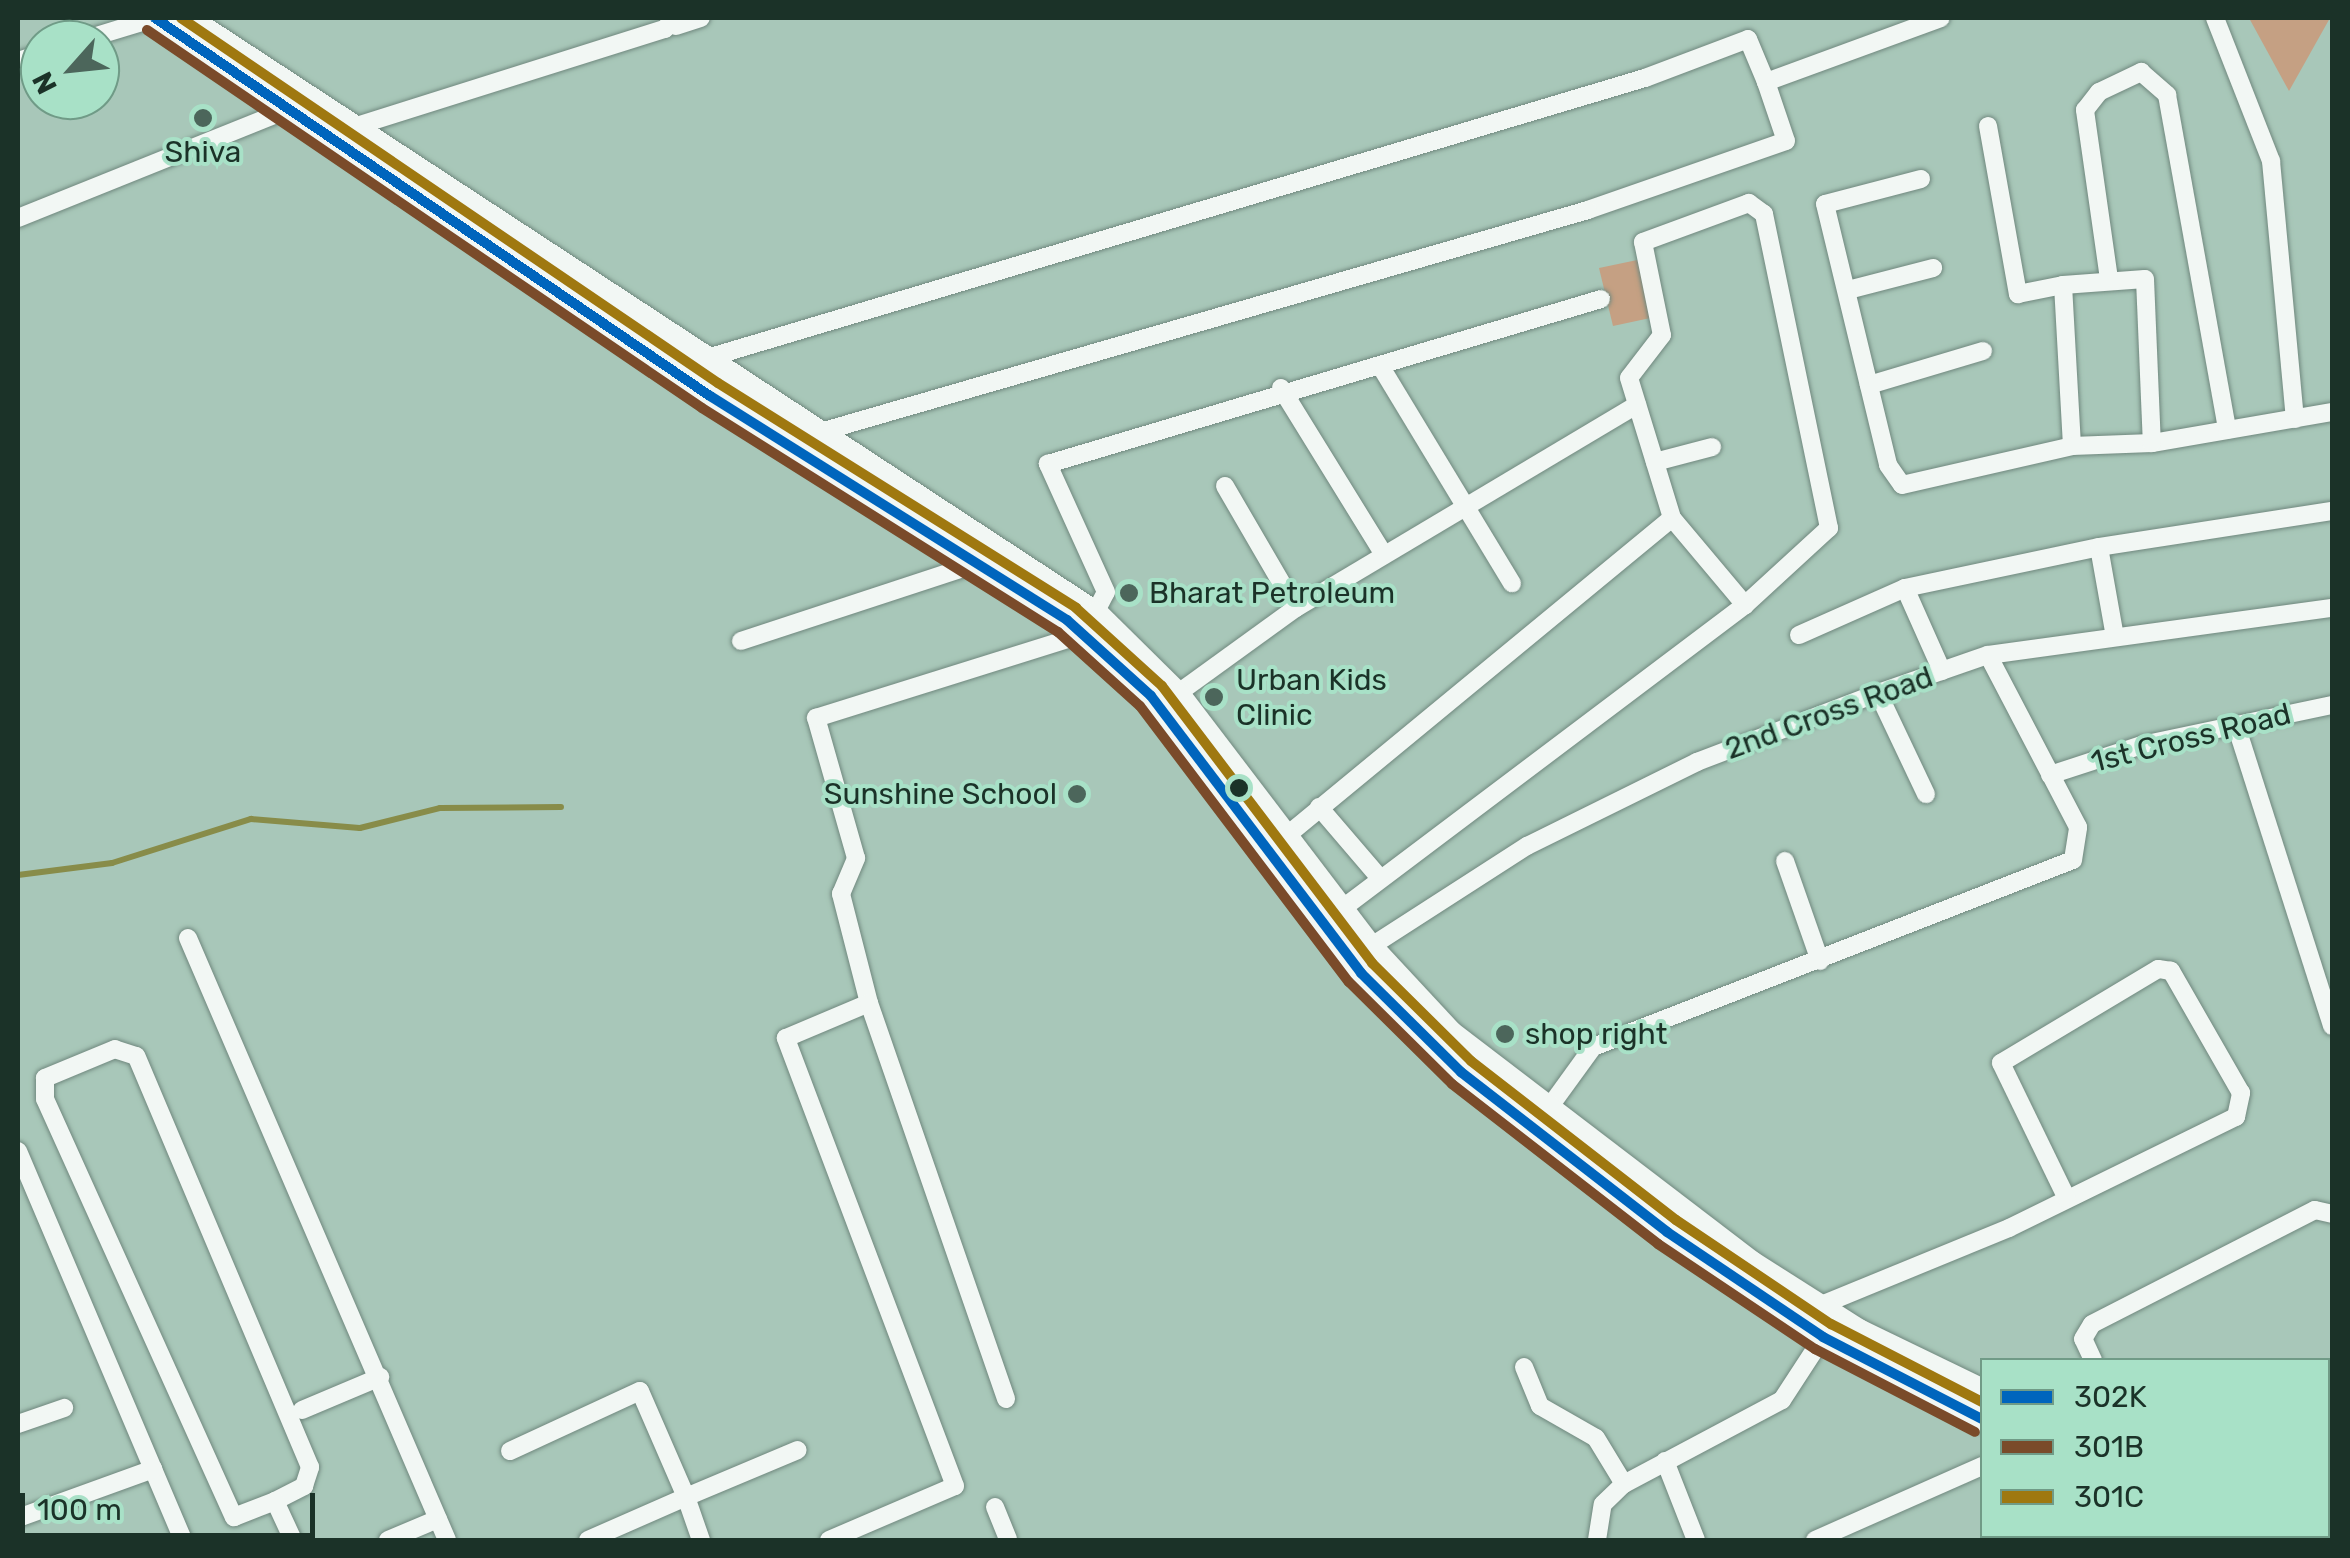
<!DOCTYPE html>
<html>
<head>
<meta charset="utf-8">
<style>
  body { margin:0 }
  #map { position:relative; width:2350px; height:1558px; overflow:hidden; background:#a8c7b9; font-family:Rubik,sans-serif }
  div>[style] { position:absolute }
  .green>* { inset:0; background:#c5a083 }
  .stream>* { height:6px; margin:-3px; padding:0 3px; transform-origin:3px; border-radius:3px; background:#888c49 }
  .roads { filter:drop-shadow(0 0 2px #70887e) drop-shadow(0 0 2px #70887e) }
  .street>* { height:18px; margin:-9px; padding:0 9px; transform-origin:9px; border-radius:9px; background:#f2f7f4 }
  .secondary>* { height:25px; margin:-12.5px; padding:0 12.5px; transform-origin:12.5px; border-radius:12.5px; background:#f2f7f4 }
  .bus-1>* { height:10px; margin:-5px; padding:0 5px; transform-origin:5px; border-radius:5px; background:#0065bd }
  .bus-2>* { height:10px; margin:-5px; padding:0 5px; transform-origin:5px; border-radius:5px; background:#7a4b2a }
  .bus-3>* { height:10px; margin:-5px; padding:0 5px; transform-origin:5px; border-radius:5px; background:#9f7810 }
  .dots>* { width:28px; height:28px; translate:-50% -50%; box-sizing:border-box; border:5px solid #a8e1c7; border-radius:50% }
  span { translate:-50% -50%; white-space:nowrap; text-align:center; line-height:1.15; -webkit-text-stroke:8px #a8e1c7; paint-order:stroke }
  .poi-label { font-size:30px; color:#1b3228 }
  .left { translate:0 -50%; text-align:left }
  .right { translate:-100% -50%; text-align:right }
  .street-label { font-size:30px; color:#1b3228 }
  .frame { position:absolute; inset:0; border:20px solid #1b3228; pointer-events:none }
  .legend { position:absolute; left:1980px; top:1358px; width:350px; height:180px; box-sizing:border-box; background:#a8e1c7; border:2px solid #709b87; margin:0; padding:12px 18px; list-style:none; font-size:30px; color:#1b3228 }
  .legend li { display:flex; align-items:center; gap:20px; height:50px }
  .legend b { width:50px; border:2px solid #709b87 }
  .north { position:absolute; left:20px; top:20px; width:100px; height:100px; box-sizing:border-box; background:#a8e1c7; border:2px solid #709b87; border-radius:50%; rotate:243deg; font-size:28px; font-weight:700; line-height:40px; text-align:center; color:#1b3228 }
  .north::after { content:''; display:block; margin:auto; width:35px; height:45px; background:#4c665b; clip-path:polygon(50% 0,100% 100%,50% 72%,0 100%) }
  .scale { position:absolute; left:20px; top:1493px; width:295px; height:45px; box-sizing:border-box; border:5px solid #1b3228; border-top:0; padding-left:12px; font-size:30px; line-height:35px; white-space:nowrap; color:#1b3228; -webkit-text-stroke:8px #a8e1c7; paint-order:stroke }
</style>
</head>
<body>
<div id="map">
  <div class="green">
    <i style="clip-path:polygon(2249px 18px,2330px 18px,2289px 91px)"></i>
    <i style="clip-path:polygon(1642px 259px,1655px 317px,1613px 326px,1599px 268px)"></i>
  </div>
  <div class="stream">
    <i style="left:18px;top:875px;width:95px;rotate:-7.3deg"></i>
    <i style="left:112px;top:863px;width:146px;rotate:-17.6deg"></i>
    <i style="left:251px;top:819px;width:109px;rotate:4.7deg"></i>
    <i style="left:360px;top:828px;width:82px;rotate:-14deg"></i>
    <i style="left:440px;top:808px;width:121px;rotate:-0.5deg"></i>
  </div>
  <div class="roads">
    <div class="street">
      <i style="left:2215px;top:18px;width:154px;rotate:68.6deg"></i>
      <i style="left:2271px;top:161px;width:259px;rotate:84.7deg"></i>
      <i style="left:676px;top:26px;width:26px;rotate:-18deg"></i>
      <i style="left:83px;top:40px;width:75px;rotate:-17deg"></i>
      <i style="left:18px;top:61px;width:23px;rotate:-18deg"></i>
      <i style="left:1766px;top:82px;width:186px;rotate:-20.1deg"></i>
      <i style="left:1988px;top:126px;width:171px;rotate:79.9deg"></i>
      <i style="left:2018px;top:294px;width:46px;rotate:-11.3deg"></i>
      <i style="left:2063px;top:285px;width:161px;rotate:86.8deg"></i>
      <i style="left:347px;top:129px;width:333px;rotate:-17.5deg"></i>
      <i style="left:665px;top:29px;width:14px;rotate:-51deg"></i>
      <i style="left:1921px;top:179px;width:99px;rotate:165.4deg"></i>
      <i style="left:1825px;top:204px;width:268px;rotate:76.4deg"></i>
      <i style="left:1888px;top:465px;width:24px;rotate:55deg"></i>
      <i style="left:1902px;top:485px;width:174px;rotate:-12.9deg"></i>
      <i style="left:2072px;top:446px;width:80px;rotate:-2.1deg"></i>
      <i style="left:2152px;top:443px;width:183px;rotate:-9.8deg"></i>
      <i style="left:18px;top:218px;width:292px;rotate:-21.9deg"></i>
      <i style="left:2109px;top:279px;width:171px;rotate:-98.1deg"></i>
      <i style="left:2085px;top:110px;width:23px;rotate:-52deg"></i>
      <i style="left:2099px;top:92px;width:47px;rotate:-25.5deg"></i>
      <i style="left:2141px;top:72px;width:35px;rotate:41deg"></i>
      <i style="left:2167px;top:95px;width:340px;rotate:79.8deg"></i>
      <i style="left:2063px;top:285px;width:82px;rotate:-4.2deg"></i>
      <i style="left:2145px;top:279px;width:164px;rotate:87.6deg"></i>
      <i style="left:1848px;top:290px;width:88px;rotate:-14.5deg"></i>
      <i style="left:1381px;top:367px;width:253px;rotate:58.8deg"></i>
      <i style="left:690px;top:383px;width:28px;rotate:-60deg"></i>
      <i style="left:704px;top:359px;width:982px;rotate:-16.63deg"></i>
      <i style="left:1645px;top:78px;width:110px;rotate:-20.7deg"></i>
      <i style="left:1748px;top:39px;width:47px;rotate:67.3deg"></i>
      <i style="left:1766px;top:82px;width:62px;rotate:71.3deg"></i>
      <i style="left:1786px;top:141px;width:210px;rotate:160.8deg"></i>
      <i style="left:1588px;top:210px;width:803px;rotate:163.87deg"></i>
      <i style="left:1869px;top:385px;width:119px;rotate:-16.6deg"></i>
      <i style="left:1281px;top:388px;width:196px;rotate:58.3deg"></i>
      <i style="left:1655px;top:462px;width:59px;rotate:-14.7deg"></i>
      <i style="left:1225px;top:486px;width:141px;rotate:59.8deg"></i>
      <i style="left:1905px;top:588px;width:91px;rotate:66deg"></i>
      <i style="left:1799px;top:635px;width:116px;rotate:-23.9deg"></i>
      <i style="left:1905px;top:588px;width:198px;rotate:-11.9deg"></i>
      <i style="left:2115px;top:637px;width:91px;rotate:-100.1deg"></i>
      <i style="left:2099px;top:547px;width:236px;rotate:-8.8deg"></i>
      <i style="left:741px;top:641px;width:250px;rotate:-18.2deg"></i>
      <i style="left:1878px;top:693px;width:112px;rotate:64.6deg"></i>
      <i style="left:1177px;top:694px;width:147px;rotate:-35.9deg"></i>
      <i style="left:1296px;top:608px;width:397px;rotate:-30.8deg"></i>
      <i style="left:2236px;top:725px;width:316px;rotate:72.3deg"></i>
      <i style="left:2050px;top:775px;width:97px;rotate:-18.1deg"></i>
      <i style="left:2142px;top:745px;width:194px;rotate:-11.9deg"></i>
      <i style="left:1319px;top:807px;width:92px;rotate:49.4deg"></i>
      <i style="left:1279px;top:842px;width:509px;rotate:-39.5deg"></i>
      <i style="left:1785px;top:861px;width:106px;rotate:70.7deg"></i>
      <i style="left:1343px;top:908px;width:503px;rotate:-37.01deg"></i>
      <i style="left:1745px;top:605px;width:114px;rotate:-42.5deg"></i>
      <i style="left:1829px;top:528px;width:321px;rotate:-101.7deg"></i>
      <i style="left:1764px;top:214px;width:19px;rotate:-144deg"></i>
      <i style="left:1749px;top:203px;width:113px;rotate:159.8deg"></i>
      <i style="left:1643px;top:242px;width:95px;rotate:78.5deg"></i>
      <i style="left:1662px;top:335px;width:54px;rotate:127.5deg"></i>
      <i style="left:1629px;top:378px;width:146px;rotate:72.9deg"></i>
      <i style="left:1672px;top:518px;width:114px;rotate:50deg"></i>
      <i style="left:188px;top:938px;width:655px;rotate:66.72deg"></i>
      <i style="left:1370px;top:947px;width:187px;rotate:-32.8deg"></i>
      <i style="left:1527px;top:846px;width:190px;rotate:-26.3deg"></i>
      <i style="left:1697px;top:762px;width:194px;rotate:-20.9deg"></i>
      <i style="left:1878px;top:693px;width:116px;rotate:-19.1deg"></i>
      <i style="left:1988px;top:655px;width:347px;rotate:-7.8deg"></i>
      <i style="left:869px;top:1003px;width:113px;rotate:-104.4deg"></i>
      <i style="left:841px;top:894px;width:39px;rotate:-67deg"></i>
      <i style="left:856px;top:858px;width:146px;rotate:-105.9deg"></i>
      <i style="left:816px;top:718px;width:281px;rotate:-17.4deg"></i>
      <i style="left:1084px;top:634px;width:47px;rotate:-62.4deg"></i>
      <i style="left:1106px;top:592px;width:141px;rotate:-114.4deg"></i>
      <i style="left:1048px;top:464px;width:577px;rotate:-16.61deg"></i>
      <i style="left:1543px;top:1116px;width:85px;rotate:-54.1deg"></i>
      <i style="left:1593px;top:1047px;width:515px;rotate:-21.29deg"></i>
      <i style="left:2073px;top:860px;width:33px;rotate:-81deg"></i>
      <i style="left:2078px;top:827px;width:194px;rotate:-117.6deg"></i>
      <i style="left:18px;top:1151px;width:423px;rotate:67deg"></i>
      <i style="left:2093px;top:1360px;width:23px;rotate:-115deg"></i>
      <i style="left:2083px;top:1339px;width:17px;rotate:-59deg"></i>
      <i style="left:2092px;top:1324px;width:250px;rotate:-27.1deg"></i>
      <i style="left:2315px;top:1210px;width:17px;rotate:13deg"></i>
      <i style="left:1524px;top:1367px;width:42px;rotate:67.7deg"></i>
      <i style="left:1540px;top:1406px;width:64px;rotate:29.7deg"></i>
      <i style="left:1596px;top:1438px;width:54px;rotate:58.7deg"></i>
      <i style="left:302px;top:1410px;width:85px;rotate:-22.9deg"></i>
      <i style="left:18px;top:1424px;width:49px;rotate:-19.2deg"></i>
      <i style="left:510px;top:1451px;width:143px;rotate:-24.8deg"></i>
      <i style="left:640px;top:1391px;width:116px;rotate:66.5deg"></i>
      <i style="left:686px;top:1497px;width:121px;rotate:-22.8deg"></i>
      <i style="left:1665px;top:1461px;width:85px;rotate:68.6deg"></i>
      <i style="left:275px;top:1501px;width:33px;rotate:-27deg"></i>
      <i style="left:304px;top:1486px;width:20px;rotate:-72deg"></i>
      <i style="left:310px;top:1467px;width:446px;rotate:-112.9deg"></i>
      <i style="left:136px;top:1056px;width:22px;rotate:-162deg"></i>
      <i style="left:115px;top:1049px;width:76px;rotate:157.5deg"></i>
      <i style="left:45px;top:1078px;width:21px;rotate:90deg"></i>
      <i style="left:45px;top:1099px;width:459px;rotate:65.7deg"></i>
      <i style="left:234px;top:1517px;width:44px;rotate:-21.3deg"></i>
      <i style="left:275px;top:1501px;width:43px;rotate:65.2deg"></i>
      <i style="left:995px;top:1507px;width:35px;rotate:68deg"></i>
      <i style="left:18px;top:1518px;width:144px;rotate:-19.9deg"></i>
      <i style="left:2280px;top:1536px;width:6px;rotate:45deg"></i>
      <i style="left:388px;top:1540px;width:54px;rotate:-22.8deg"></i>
      <i style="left:588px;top:1540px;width:107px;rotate:-23.7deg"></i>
      <i style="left:686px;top:1497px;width:46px;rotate:70.8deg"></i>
      <i style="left:829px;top:1540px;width:137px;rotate:-23.2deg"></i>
      <i style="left:955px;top:1486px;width:479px;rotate:-110.7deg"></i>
      <i style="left:786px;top:1038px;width:90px;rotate:-22.9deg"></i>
      <i style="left:869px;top:1003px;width:419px;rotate:70.9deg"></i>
      <i style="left:1597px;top:1540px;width:36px;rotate:-81deg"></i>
      <i style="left:1603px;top:1504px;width:29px;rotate:-44deg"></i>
      <i style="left:1624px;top:1484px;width:179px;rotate:-28deg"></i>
      <i style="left:1782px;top:1400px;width:75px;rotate:-56.9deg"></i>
      <i style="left:1823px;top:1337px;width:31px;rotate:-97deg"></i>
      <i style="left:1819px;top:1306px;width:205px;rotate:-22.3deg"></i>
      <i style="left:2009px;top:1228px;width:253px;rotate:-26.1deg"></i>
      <i style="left:2236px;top:1117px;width:25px;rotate:-78deg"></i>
      <i style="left:2241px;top:1093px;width:141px;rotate:-119.8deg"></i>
      <i style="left:2171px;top:971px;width:13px;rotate:-171deg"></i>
      <i style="left:2158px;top:969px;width:183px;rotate:149.1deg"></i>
      <i style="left:2001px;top:1063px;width:151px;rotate:64.1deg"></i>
      <i style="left:1815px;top:1540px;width:183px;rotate:-23.9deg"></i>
    </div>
    <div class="secondary">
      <i style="left:155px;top:18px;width:671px;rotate:34.26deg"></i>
      <i style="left:710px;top:396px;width:421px;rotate:32.1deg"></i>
      <i style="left:1067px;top:620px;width:113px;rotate:42.1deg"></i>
      <i style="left:1151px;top:696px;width:348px;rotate:52.8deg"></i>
      <i style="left:1361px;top:973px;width:141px;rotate:44.7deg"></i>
      <i style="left:1461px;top:1072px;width:261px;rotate:37.8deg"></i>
      <i style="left:1667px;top:1232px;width:188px;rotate:33.9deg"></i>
      <i style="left:1823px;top:1337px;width:179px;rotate:27.3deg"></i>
      <i style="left:187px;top:18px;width:1087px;rotate:33.25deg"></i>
      <i style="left:1096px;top:614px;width:114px;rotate:44.6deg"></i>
      <i style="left:1177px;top:694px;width:318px;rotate:52.7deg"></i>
      <i style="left:1370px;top:947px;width:117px;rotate:47.1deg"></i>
      <i style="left:1450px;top:1033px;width:379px;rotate:37.4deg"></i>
      <i style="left:1751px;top:1263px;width:127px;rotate:32.4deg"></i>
      <i style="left:1858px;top:1331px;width:138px;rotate:25.8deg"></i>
      <i style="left:2185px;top:1536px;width:7px;rotate:34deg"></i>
      <i style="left:2220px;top:1536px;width:8px;rotate:30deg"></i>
    </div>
  </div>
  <div class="bus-1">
    <i style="left:155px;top:18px;width:671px;rotate:34.26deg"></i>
    <i style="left:710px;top:396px;width:421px;rotate:32.1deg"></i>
    <i style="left:1067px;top:620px;width:113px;rotate:42.1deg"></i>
    <i style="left:1151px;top:696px;width:348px;rotate:52.8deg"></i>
    <i style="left:1361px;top:973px;width:141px;rotate:44.7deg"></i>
    <i style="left:1461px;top:1072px;width:261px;rotate:37.8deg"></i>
    <i style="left:1667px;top:1232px;width:188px;rotate:33.9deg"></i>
    <i style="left:1823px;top:1337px;width:179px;rotate:27.3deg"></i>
  </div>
  <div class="bus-2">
    <i style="left:147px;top:30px;width:671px;rotate:34.26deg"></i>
    <i style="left:702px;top:408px;width:421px;rotate:32.2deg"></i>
    <i style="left:1058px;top:632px;width:110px;rotate:42.1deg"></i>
    <i style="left:1140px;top:706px;width:346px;rotate:52.9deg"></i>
    <i style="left:1349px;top:982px;width:145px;rotate:44.7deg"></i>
    <i style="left:1452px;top:1084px;width:261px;rotate:37.8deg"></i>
    <i style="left:1658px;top:1244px;width:189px;rotate:33.8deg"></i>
    <i style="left:1815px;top:1349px;width:180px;rotate:27.4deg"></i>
  </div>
  <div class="bus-3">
    <i style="left:181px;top:18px;width:649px;rotate:34.2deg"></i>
    <i style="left:718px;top:383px;width:423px;rotate:32.1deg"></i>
    <i style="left:1076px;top:608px;width:116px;rotate:42.2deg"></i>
    <i style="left:1162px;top:686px;width:348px;rotate:52.8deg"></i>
    <i style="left:1372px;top:963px;width:139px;rotate:44.7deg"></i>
    <i style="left:1471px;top:1061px;width:259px;rotate:37.8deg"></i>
    <i style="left:1676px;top:1220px;width:187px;rotate:33.9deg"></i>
    <i style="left:1831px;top:1324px;width:170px;rotate:27.3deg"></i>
  </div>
  <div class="dots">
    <i style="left:203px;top:118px;background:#4c665b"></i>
    <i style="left:1129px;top:593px;background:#4c665b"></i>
    <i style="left:1214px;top:697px;background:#4c665b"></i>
    <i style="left:1239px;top:788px;background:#1b3228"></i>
    <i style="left:1077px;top:794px;background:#4c665b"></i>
    <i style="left:1505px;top:1034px;background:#4c665b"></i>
  </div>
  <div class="poi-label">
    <span style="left:203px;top:152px">Shiva</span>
    <span class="left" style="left:1149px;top:593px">Bharat Petroleum</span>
    <span class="left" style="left:1236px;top:697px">Urban Kids<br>Clinic</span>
    <span class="right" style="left:1057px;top:794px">Sunshine School</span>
    <span class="left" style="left:1525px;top:1034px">shop right</span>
  </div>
  <div class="street-label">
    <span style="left:1829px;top:713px;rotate:-20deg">2nd Cross Road</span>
    <span style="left:2191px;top:738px;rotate:-14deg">1st Cross Road</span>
  </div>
  <div class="frame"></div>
  <ul class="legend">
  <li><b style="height:12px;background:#0065bd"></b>302K</li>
  <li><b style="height:12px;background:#7a4b2a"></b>301B</li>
  <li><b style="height:12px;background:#9f7810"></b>301C</li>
  </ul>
  <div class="north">N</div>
  <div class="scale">100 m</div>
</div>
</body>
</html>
